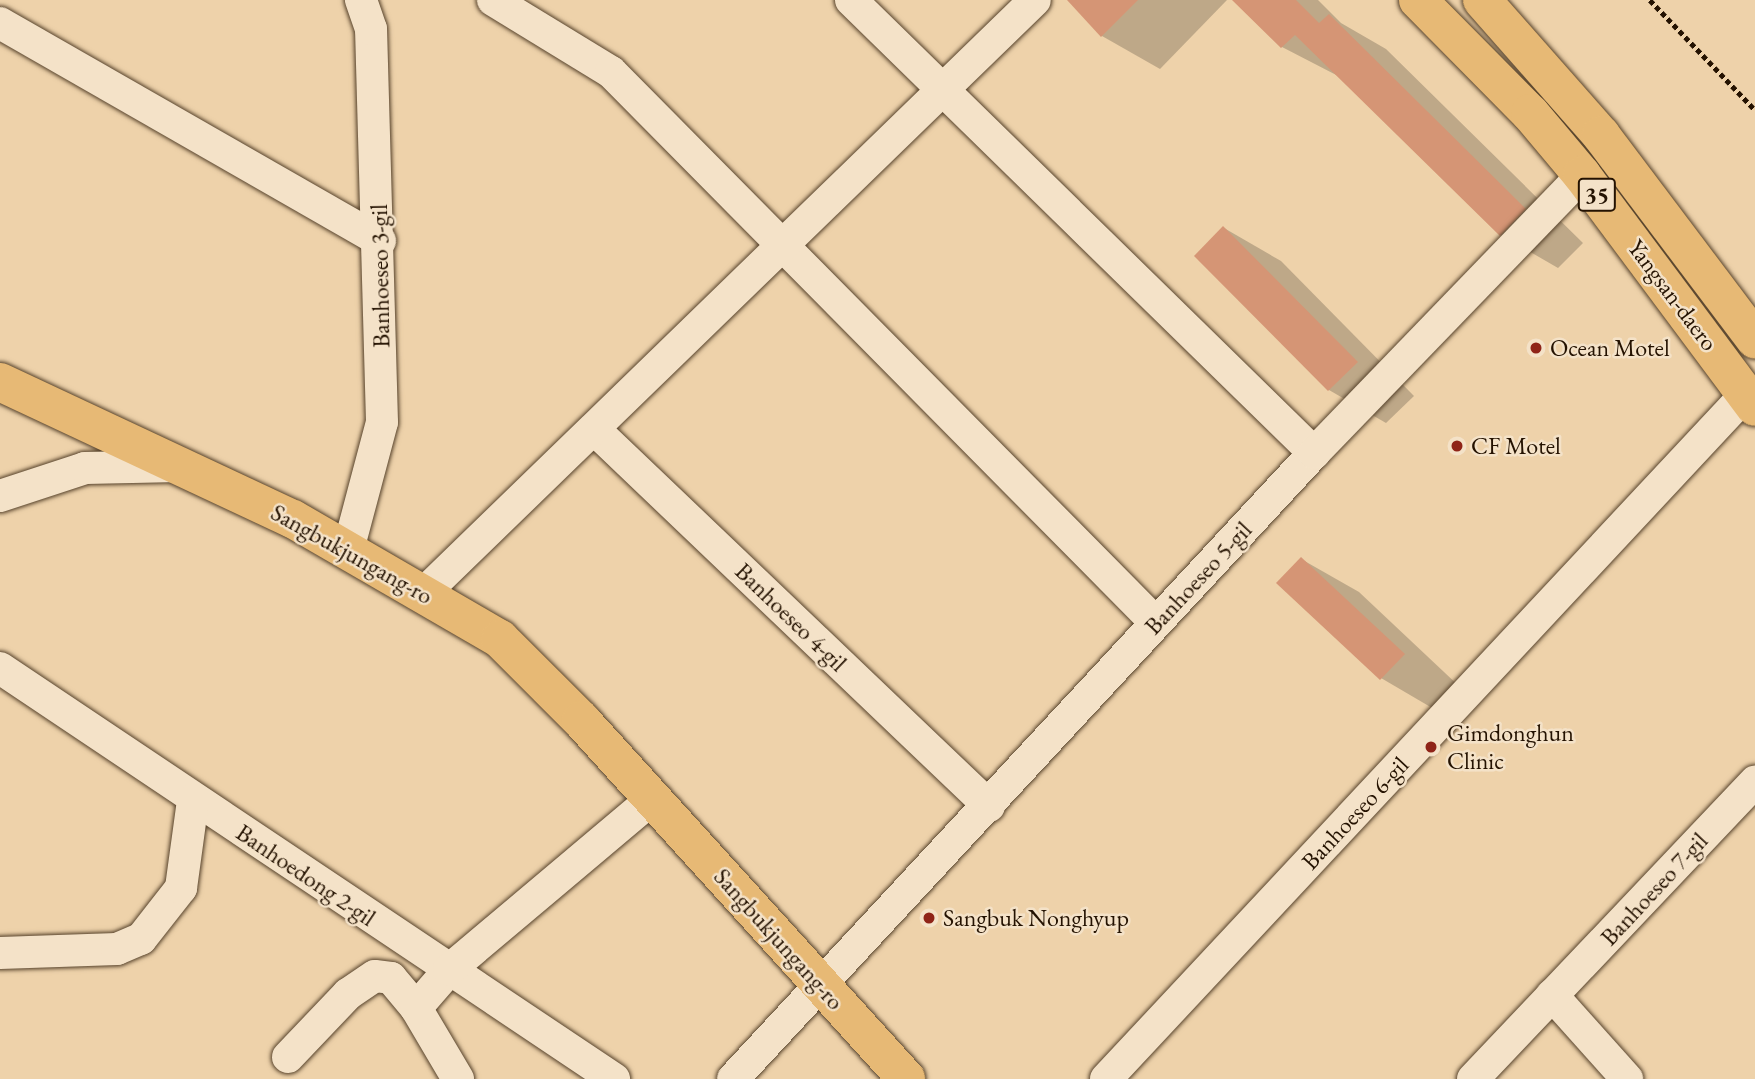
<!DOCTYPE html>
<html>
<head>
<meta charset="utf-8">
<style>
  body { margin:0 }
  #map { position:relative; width:1755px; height:1079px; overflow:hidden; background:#eed2aa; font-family:"EB Garamond",serif }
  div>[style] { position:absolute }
  .shadow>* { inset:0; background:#0003 }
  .building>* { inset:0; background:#d59575 }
  .path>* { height:4.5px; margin-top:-2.25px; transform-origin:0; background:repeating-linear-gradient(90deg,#241201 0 5px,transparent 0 8.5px) }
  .roads { filter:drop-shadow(0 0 2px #56422b) drop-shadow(0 0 2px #56422b) }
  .minor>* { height:32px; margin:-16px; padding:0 16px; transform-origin:16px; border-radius:16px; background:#f4e2c8 }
  .major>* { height:38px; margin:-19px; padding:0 19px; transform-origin:19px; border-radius:19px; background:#e7b975 }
  .dots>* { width:19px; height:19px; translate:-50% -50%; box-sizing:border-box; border:4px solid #f4e2c8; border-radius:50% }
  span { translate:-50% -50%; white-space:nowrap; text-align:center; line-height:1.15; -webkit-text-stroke:5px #f4e2c8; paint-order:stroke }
  .shield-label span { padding:2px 5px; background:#f4e2c8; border:2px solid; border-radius:5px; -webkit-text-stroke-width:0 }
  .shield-label { font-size:23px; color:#241201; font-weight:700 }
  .street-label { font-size:24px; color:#241201 }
  .poi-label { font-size:24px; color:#241201 }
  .left { translate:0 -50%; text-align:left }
</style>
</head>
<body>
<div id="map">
  <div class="shadow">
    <i style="clip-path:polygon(1069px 0,1227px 0,1160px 69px,1102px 36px)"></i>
    <i style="clip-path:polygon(1235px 0,1318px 0,1341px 23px,1386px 49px,1583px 243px,1558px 268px,1501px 235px,1342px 78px,1282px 47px)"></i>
    <i style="clip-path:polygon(1224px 228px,1281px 261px,1414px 396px,1386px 423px,1329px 390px)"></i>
    <i style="clip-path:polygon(1301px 559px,1359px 592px,1461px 688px,1439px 712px,1381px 678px)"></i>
  </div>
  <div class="building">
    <i style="clip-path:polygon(1067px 0,1138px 0,1101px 37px)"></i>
    <i style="clip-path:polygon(1232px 0,1296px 0,1319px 23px,1329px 14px,1526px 209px,1500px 236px,1295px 35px,1281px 48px)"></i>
    <i style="clip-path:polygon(1223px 226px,1358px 362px,1328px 391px,1194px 256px)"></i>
    <i style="clip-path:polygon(1301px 557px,1405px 654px,1380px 680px,1276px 583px)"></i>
  </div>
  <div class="path">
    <i style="left:1650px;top:0;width:152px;rotate:46.3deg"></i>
  </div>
  <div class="roads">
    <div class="minor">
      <i style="left:493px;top:0;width:138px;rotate:31.4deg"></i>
      <i style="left:611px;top:72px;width:775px;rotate:45.31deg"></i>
      <i style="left:851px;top:0;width:648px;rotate:44.37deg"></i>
      <i style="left:0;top:23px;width:438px;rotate:29.8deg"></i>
      <i style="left:594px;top:429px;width:546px;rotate:43.66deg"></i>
      <i style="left:0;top:496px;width:89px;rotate:-18.2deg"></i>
      <i style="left:85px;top:468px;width:94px;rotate:-1.2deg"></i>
      <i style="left:348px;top:550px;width:132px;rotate:-75.1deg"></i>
      <i style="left:382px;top:422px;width:393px;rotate:-91.6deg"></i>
      <i style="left:371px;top:29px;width:31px;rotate:-109deg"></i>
      <i style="left:424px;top:593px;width:851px;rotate:-44.14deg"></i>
      <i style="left:0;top:668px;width:739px;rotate:33.8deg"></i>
      <i style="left:0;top:953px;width:117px;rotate:-2deg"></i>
      <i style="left:117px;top:949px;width:26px;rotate:-23deg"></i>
      <i style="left:141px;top:939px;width:65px;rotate:-51.9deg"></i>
      <i style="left:181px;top:888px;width:89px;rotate:-82.2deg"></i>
      <i style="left:1552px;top:995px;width:113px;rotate:48.2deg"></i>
      <i style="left:288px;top:1057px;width:87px;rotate:-46.4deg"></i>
      <i style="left:348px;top:994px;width:32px;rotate:-34deg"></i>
      <i style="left:375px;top:976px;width:16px;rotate:7deg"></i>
      <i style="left:391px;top:978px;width:39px;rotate:50deg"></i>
      <i style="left:458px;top:1079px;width:82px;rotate:-120.6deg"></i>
      <i style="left:416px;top:1008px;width:50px;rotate:-49deg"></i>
      <i style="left:449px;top:970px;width:265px;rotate:-40.1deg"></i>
      <i style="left:733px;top:1079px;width:854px;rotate:-47.14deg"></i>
      <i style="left:1314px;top:453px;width:386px;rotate:-46deg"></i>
      <i style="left:1106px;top:1079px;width:939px;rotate:-46.94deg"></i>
      <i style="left:1473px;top:1079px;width:410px;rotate:-46.5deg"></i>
    </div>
    <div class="major">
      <i style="left:1418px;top:0;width:159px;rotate:45.3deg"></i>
      <i style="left:1530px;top:113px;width:81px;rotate:50deg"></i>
      <i style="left:1582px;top:175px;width:289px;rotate:53.3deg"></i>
      <i style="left:1482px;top:0;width:180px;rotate:48.6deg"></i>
      <i style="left:1601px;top:135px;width:256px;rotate:53deg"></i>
      <i style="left:0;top:382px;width:323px;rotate:25.1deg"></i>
      <i style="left:293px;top:519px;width:239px;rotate:30.1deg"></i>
      <i style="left:500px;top:639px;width:115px;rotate:45deg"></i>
      <i style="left:581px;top:720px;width:484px;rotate:47.8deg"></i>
    </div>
  </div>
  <div class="dots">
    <i style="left:1536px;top:348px;background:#8f2418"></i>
    <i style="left:1457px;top:446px;background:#8f2418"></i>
    <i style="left:1431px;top:747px;background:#8f2418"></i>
    <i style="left:929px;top:918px;background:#8f2418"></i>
  </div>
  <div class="shield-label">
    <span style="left:1597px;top:195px">35</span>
  </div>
  <div class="street-label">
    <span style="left:380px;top:276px;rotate:-91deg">Banhoeseo 3-gil</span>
    <span style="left:1673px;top:295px;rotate:53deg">Yangsan-daero</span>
    <span style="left:352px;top:554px;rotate:29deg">Sangbukjungang-ro</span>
    <span style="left:1198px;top:578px;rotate:-47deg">Banhoeseo 5-gil</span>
    <span style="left:791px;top:617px;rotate:44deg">Banhoeseo 4-gil</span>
    <span style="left:1355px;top:813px;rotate:-47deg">Banhoeseo 6-gil</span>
    <span style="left:306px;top:875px;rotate:34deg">Banhoedong 2-gil</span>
    <span style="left:1654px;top:889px;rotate:-47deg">Banhoeseo 7-gil</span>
    <span style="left:779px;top:939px;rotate:48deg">Sangbukjungang-ro</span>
  </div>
  <div class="poi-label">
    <span class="left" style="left:1550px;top:348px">Ocean Motel</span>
    <span class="left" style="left:1471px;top:446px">CF Motel</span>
    <span class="left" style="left:1447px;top:747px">Gimdonghun<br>Clinic</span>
    <span class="left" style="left:943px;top:918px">Sangbuk Nonghyup</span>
  </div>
</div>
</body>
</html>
